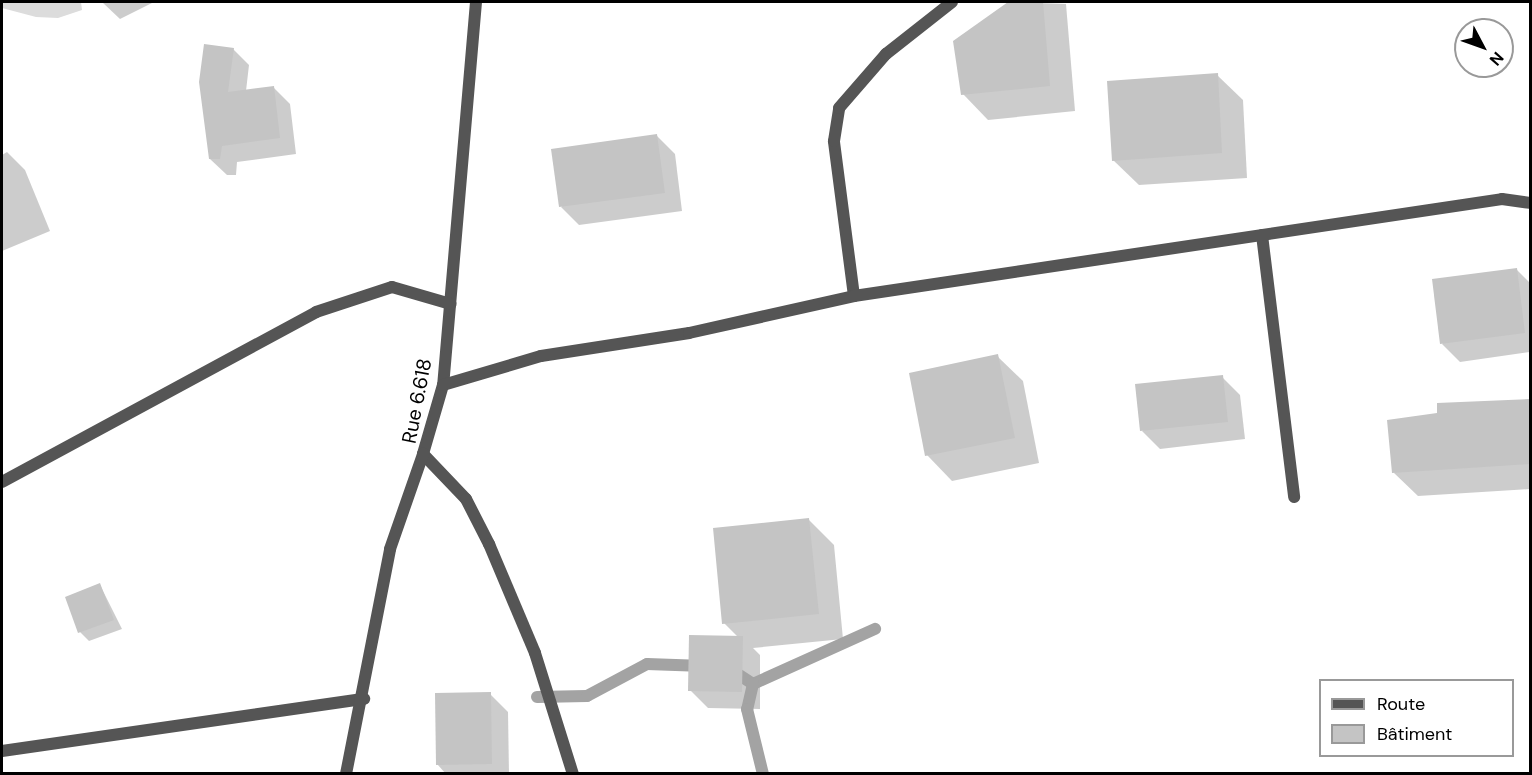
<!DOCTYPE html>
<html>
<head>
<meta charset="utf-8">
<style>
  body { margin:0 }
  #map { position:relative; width:1532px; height:775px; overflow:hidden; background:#fff; font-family:"DM Sans",sans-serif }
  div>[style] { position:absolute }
  .green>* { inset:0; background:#dcdcdc }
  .shadow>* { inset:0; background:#0003 }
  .stream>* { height:12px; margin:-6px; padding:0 6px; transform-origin:6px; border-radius:6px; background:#a3a3a3 }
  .building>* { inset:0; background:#c4c4c4 }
  .minor>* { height:12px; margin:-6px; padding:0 6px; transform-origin:6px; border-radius:6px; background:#555 }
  span { translate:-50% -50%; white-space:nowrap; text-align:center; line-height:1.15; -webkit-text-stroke:4.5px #fff; paint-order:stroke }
  .street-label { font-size:20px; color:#000 }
  .frame { position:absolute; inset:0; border:3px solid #000; pointer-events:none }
  .legend { position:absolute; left:1319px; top:679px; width:195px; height:78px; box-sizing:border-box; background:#fff; border:2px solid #999; margin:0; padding:8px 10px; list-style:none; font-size:18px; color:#000 }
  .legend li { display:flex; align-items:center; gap:12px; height:30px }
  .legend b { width:30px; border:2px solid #999 }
  .north { position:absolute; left:1454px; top:18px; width:60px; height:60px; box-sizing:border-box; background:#fff; border:2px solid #999; border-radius:50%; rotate:131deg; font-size:16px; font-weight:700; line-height:24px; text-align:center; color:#000 }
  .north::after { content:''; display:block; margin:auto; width:21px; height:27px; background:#000; clip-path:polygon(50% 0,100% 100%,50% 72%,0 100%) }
</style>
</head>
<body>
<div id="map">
  <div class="green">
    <i style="clip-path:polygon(2px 2px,81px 2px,82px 10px,58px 18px,36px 17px,2px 8px)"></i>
  </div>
  <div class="shadow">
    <i style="clip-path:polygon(102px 2px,154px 2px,120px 19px)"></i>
    <i style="clip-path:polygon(1010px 2px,1066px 4px,1075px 111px,988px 120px,963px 94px,954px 42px)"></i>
    <i style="clip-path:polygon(233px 49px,249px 65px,246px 91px,273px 87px,290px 104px,296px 154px,237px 162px,236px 175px,227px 175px,210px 159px)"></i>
    <i style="clip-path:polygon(1217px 75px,1243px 100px,1247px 178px,1139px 185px,1113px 160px)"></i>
    <i style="clip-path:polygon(657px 136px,675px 154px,682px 211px,579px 225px,561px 207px)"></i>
    <i style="clip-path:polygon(7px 152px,25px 170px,50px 231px,2px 251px,2px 155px)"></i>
    <i style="clip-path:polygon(1516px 269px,1530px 283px,1530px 352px,1460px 362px,1442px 344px)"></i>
    <i style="clip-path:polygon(997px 356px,1023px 381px,1039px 463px,952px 481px,927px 455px)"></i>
    <i style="clip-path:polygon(1222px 377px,1240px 395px,1245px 439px,1160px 449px,1142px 431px)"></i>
    <i style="clip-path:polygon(1530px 400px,1530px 489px,1418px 496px,1394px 473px,1439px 414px,1438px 404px)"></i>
    <i style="clip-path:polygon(809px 520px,834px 545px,843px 639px,753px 648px,760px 655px,760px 709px,708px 708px,690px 690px,738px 637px,724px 623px)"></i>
    <i style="clip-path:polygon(100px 585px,122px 629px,89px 641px,80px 632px)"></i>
    <i style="clip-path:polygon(490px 694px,508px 712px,509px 774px,446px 774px,437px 764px)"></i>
  </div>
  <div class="stream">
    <i style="left:730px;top:669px;width:27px;rotate:33deg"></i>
    <i style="left:753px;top:684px;width:134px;rotate:-24.3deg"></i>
    <i style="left:753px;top:684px;width:26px;rotate:103deg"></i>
    <i style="left:747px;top:709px;width:67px;rotate:76.2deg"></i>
    <i style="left:537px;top:697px;width:50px;rotate:-1.1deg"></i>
    <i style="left:587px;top:696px;width:68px;rotate:-28.1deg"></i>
    <i style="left:647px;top:664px;width:57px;rotate:2deg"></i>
  </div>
  <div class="building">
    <i style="clip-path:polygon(1008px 2px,1043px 2px,1050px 86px,961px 95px,953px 41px)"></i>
    <i style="clip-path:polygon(204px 44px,234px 48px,228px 92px,274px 86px,280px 138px,222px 146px,220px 159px,209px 159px,199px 82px)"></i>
    <i style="clip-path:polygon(1218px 73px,1222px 153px,1112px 161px,1107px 81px)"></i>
    <i style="clip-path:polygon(657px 134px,665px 193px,559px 207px,551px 149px)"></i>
    <i style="clip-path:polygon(1517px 268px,1525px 333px,1440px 344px,1432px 279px)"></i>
    <i style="clip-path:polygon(998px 354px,1015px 438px,925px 456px,909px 373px)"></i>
    <i style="clip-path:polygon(1223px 375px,1228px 422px,1140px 431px,1135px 384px)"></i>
    <i style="clip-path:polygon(1530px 399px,1530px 464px,1392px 473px,1387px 420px,1437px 413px,1437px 403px)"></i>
    <i style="clip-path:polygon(809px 518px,819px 614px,722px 624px,713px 528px)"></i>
    <i style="clip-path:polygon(100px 583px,114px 620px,78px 633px,65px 597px)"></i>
    <i style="clip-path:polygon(689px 635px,743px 636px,742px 692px,688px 691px)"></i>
    <i style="clip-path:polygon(491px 692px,492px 764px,436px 765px,435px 693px)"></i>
  </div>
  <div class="minor">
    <i style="left:476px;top:2px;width:384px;rotate:94.9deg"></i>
    <i style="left:443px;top:385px;width:72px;rotate:106.2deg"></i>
    <i style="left:423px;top:454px;width:62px;rotate:46.3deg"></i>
    <i style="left:466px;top:499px;width:51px;rotate:62.9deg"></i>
    <i style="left:489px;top:544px;width:118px;rotate:67.1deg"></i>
    <i style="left:535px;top:653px;width:127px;rotate:72.6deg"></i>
    <i style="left:1262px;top:235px;width:264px;rotate:83deg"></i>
    <i style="left:854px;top:296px;width:156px;rotate:-97.4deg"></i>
    <i style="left:834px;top:141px;width:33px;rotate:-81deg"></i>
    <i style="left:839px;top:108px;width:72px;rotate:-49deg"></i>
    <i style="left:886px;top:54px;width:84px;rotate:-38.2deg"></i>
    <i style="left:443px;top:385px;width:102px;rotate:-16.5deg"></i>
    <i style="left:541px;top:356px;width:150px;rotate:-8.8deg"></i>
    <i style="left:689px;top:333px;width:169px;rotate:-12.6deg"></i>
    <i style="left:854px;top:296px;width:655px;rotate:-8.51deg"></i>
    <i style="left:1502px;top:199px;width:28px;rotate:8deg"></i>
    <i style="left:2px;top:482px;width:357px;rotate:-28.4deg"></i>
    <i style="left:316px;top:312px;width:80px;rotate:-18.2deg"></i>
    <i style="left:392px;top:287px;width:61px;rotate:16.1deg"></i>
    <i style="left:2px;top:751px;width:366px;rotate:-8.2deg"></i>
    <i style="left:346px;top:774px;width:229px;rotate:-78.9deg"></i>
    <i style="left:390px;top:549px;width:101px;rotate:-70.8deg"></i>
  </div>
  <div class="street-label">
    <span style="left:417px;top:401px;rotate:-79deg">Rue 6.618</span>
  </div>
  <div class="frame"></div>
  <ul class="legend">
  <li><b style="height:8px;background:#555"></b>Route</li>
  <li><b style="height:16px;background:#c4c4c4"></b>Bâtiment</li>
  </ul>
  <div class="north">N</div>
</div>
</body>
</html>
